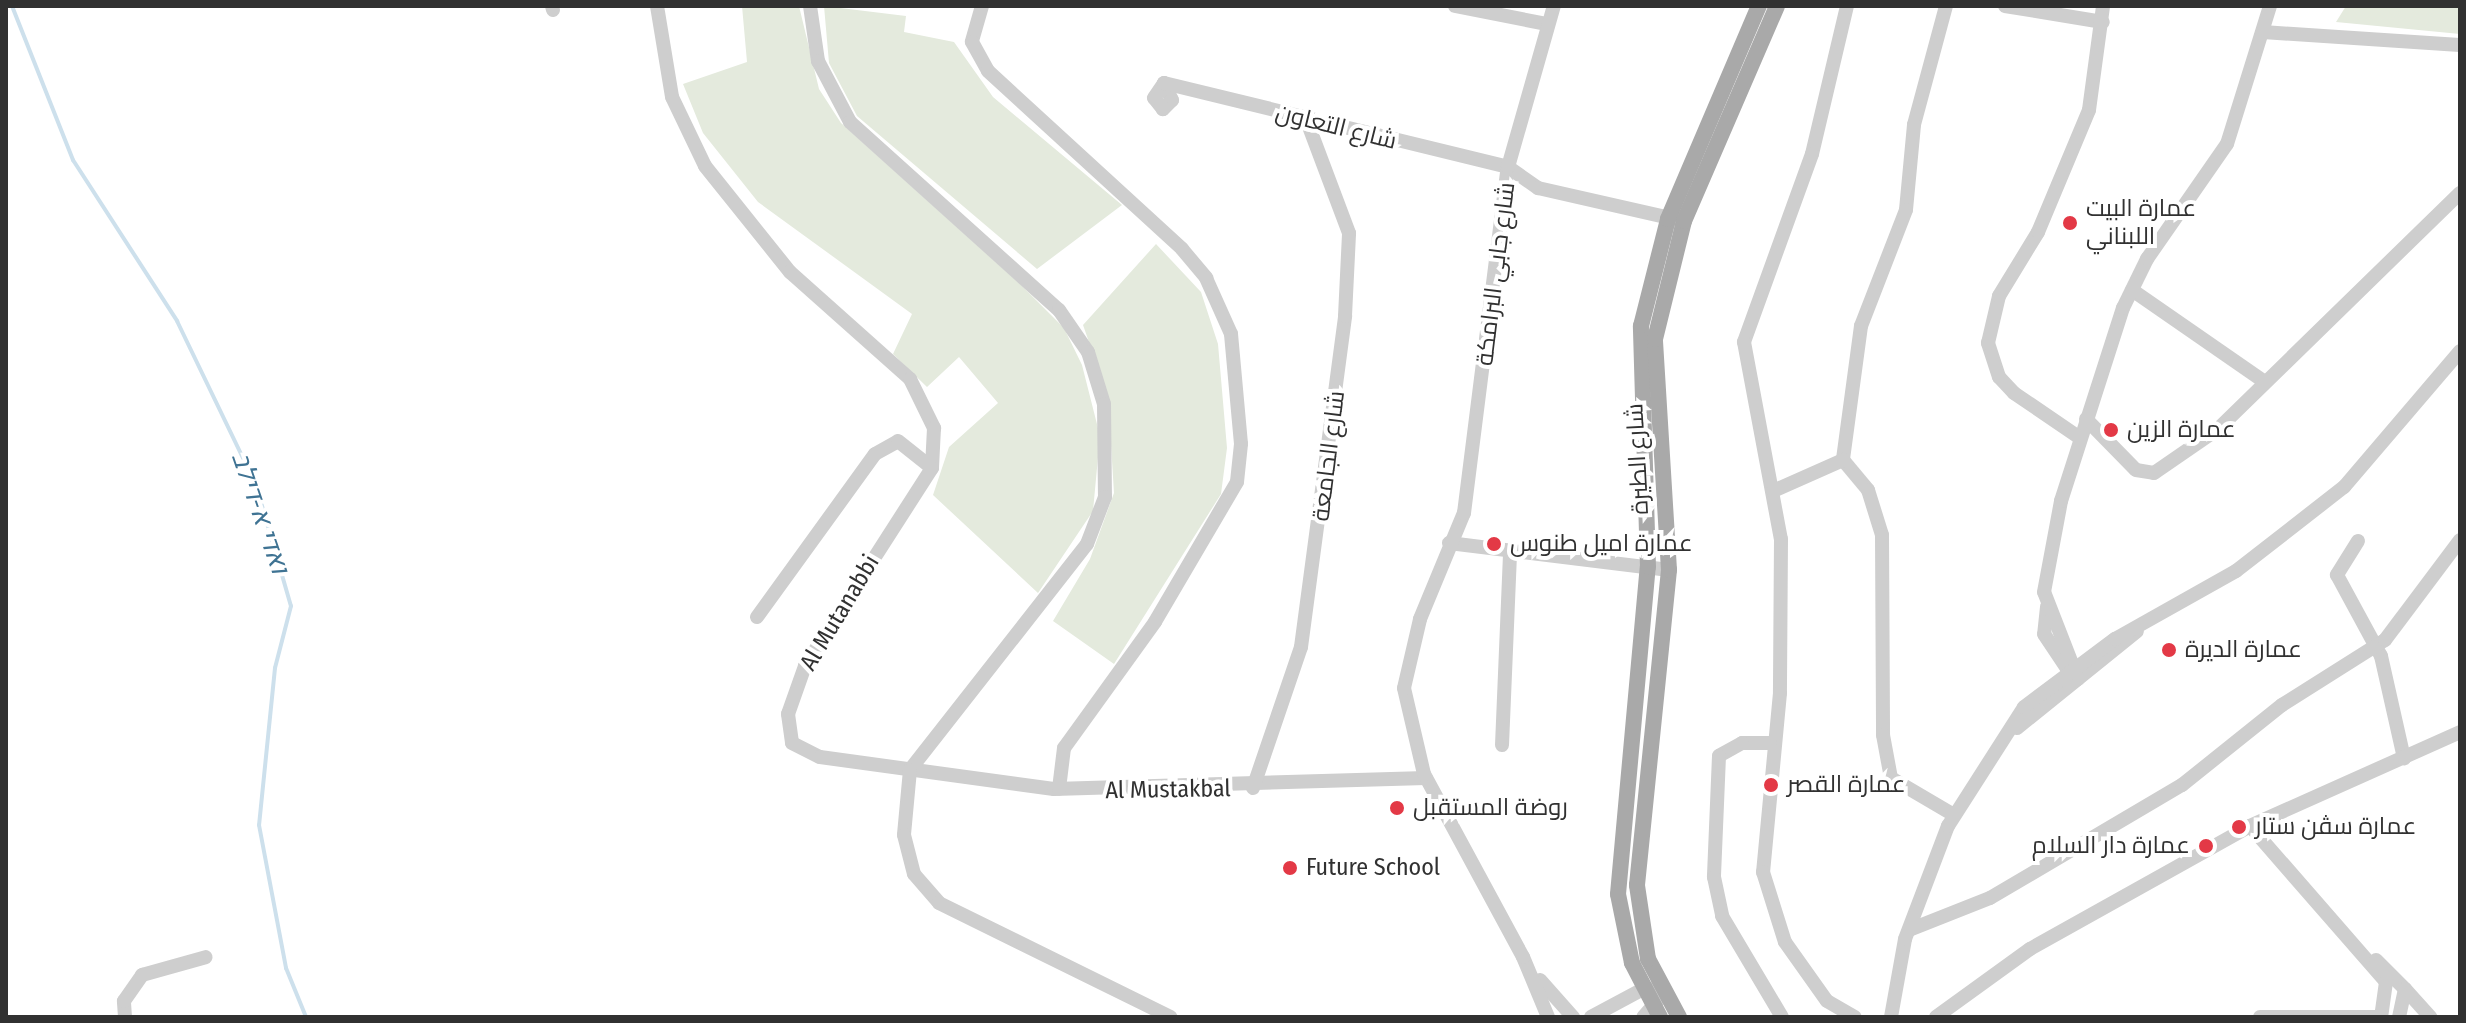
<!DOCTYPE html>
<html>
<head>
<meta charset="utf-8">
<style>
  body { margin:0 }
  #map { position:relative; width:2466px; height:1023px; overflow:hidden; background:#fff; font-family:"Fira Sans Condensed",Cairo,Heebo,sans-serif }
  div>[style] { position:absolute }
  .green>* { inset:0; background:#e4eadd }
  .stream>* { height:4px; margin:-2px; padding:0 2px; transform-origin:2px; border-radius:2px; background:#cde0ec }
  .minor>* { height:14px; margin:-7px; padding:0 7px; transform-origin:7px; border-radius:7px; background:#cecece }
  .major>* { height:16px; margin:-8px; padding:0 8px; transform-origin:8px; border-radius:8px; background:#a9a9a9 }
  .dots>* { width:22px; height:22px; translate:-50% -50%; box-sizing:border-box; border:4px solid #fff; border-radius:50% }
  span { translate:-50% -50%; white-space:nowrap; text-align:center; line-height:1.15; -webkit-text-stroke:8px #fff; paint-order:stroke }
  .street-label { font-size:24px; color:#313131 }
  .poi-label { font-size:24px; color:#313131 }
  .left { translate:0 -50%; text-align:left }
  .right { translate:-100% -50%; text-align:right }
  .water-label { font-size:26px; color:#3f7393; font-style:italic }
  .frame { position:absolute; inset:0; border:8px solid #313131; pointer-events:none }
</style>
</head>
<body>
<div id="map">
  <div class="green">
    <i style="clip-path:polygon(742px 6px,799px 6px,819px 89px,841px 123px,1020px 284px,1064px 328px,1082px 365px,1100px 436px,1093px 511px,1038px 593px,933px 495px,949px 447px,998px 403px,959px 357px,927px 387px,893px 354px,912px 314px,758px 202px,703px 133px,683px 84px,747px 62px)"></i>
    <i style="clip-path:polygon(824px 6px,906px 16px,904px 32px,954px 42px,993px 97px,1122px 205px,1037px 269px,857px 116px,829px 63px)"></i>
    <i style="clip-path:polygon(2346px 6px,2460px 6px,2460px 34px,2336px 22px)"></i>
    <i style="clip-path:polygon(1156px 244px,1201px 292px,1218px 344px,1227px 448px,1221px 494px,1114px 664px,1053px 621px,1090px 559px,1114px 493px,1108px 396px,1083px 325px)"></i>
  </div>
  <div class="stream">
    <i style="left:12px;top:6px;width:166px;rotate:68.4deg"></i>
    <i style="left:73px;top:160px;width:192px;rotate:57.1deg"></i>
    <i style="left:177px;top:321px;width:182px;rotate:64.3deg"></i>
    <i style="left:256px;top:485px;width:126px;rotate:73.9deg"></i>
    <i style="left:291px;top:606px;width:64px;rotate:104.5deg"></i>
    <i style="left:275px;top:668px;width:158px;rotate:95.8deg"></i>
    <i style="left:259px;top:825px;width:146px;rotate:79.3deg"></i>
    <i style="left:286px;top:968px;width:53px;rotate:67.8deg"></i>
  </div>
  <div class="minor">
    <i style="left:552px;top:6px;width:4px;rotate:76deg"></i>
    <i style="left:657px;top:6px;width:92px;rotate:80.6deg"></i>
    <i style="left:672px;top:97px;width:76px;rotate:64.4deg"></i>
    <i style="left:705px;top:166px;width:136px;rotate:51.3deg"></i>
    <i style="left:790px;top:272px;width:161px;rotate:41.7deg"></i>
    <i style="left:910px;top:379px;width:55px;rotate:63.9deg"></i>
    <i style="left:934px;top:428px;width:40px;rotate:92.9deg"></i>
    <i style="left:932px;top:468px;width:235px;rotate:122.7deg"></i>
    <i style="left:805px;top:666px;width:51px;rotate:109.5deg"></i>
    <i style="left:788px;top:714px;width:29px;rotate:82deg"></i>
    <i style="left:792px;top:743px;width:31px;rotate:27deg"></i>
    <i style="left:820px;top:757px;width:236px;rotate:7.8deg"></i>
    <i style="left:1054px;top:789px;width:372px;rotate:-1.7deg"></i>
    <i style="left:810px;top:6px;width:56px;rotate:81.7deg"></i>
    <i style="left:818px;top:61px;width:69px;rotate:62.3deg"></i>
    <i style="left:850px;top:122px;width:281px;rotate:42deg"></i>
    <i style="left:1059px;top:310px;width:51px;rotate:55.4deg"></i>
    <i style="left:1088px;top:352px;width:54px;rotate:72.9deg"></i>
    <i style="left:1104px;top:404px;width:93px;rotate:89.4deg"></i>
    <i style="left:1105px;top:497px;width:50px;rotate:111deg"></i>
    <i style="left:1087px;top:544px;width:287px;rotate:128.1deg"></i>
    <i style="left:910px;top:770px;width:65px;rotate:95.3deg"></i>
    <i style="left:904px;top:835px;width:40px;rotate:75.6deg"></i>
    <i style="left:914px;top:874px;width:38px;rotate:49deg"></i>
    <i style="left:939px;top:903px;width:258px;rotate:26.2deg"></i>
    <i style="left:982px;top:6px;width:37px;rotate:106deg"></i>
    <i style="left:972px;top:42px;width:33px;rotate:61deg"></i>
    <i style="left:988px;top:71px;width:263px;rotate:42.5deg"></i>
    <i style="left:1182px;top:249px;width:38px;rotate:50deg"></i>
    <i style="left:1206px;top:278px;width:61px;rotate:65.9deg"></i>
    <i style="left:1231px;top:334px;width:110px;rotate:84.8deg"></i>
    <i style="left:1241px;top:444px;width:38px;rotate:96deg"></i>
    <i style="left:1237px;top:482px;width:162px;rotate:120.4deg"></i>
    <i style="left:1155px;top:622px;width:155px;rotate:125.8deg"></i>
    <i style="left:1064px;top:748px;width:41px;rotate:97deg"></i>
    <i style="left:1455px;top:6px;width:94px;rotate:11.1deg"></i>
    <i style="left:1847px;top:6px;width:152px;rotate:103.3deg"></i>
    <i style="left:1812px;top:154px;width:200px;rotate:109.9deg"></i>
    <i style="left:1744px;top:342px;width:200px;rotate:79.4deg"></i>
    <i style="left:1781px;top:539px;width:154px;rotate:90.4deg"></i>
    <i style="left:1780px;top:693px;width:180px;rotate:95.4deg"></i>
    <i style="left:1763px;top:872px;width:73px;rotate:72.6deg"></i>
    <i style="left:1785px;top:942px;width:72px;rotate:54.6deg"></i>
    <i style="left:1827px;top:1001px;width:32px;rotate:30deg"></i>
    <i style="left:1946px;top:6px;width:123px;rotate:105.1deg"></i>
    <i style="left:1914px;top:125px;width:85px;rotate:95.4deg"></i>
    <i style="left:1906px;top:210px;width:124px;rotate:111.2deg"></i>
    <i style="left:1861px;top:326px;width:135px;rotate:97.7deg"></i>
    <i style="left:1843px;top:460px;width:39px;rotate:50deg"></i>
    <i style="left:1868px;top:490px;width:47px;rotate:72.7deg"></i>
    <i style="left:1882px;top:535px;width:200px;rotate:89.7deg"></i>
    <i style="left:1883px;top:735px;width:44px;rotate:79.5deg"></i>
    <i style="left:1891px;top:778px;width:73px;rotate:30.4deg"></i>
    <i style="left:2005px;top:6px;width:99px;rotate:9.3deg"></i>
    <i style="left:2263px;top:32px;width:197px;rotate:3.8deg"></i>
    <i style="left:1164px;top:83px;width:19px;rotate:65deg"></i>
    <i style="left:1172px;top:100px;width:13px;rotate:135deg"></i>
    <i style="left:1163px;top:109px;width:14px;rotate:-129deg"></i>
    <i style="left:1154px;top:98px;width:18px;rotate:-56deg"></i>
    <i style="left:1164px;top:83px;width:354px;rotate:13.7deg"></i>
    <i style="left:1508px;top:167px;width:37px;rotate:35deg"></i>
    <i style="left:1538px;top:188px;width:145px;rotate:12.8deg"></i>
    <i style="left:2132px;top:290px;width:162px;rotate:34.7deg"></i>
    <i style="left:2086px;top:419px;width:71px;rotate:45.6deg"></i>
    <i style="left:2136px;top:470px;width:18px;rotate:9deg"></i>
    <i style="left:2154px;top:473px;width:78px;rotate:-34.5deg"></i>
    <i style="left:2218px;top:429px;width:338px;rotate:-44.3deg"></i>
    <i style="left:2080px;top:438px;width:80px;rotate:-145.7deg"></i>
    <i style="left:2014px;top:393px;width:22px;rotate:-133deg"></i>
    <i style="left:1999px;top:377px;width:36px;rotate:-108deg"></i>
    <i style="left:1988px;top:343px;width:48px;rotate:-76.8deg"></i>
    <i style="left:1999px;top:296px;width:75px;rotate:-58.6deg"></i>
    <i style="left:2038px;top:232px;width:132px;rotate:-67.3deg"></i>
    <i style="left:2089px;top:110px;width:105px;rotate:-82.3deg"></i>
    <i style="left:1773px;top:491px;width:77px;rotate:-23.9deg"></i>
    <i style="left:2358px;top:541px;width:40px;rotate:122deg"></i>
    <i style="left:2337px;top:575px;width:92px;rotate:61.5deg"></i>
    <i style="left:2381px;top:656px;width:105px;rotate:77.3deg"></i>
    <i style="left:1449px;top:543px;width:222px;rotate:7deg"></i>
    <i style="left:2047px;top:607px;width:27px;rotate:96deg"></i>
    <i style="left:2044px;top:634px;width:50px;rotate:56.3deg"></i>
    <i style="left:757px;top:617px;width:201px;rotate:-54.1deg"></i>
    <i style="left:875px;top:454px;width:26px;rotate:-29deg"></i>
    <i style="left:898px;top:441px;width:43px;rotate:38.5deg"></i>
    <i style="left:2078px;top:679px;width:93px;rotate:-111.3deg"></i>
    <i style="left:2044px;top:592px;width:93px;rotate:-79.4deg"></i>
    <i style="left:2061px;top:501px;width:203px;rotate:-72.2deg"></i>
    <i style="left:2123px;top:308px;width:55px;rotate:-63.9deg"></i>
    <i style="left:2147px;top:259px;width:140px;rotate:-55.2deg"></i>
    <i style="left:2227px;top:144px;width:145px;rotate:-72.7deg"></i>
    <i style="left:2017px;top:728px;width:154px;rotate:-38.9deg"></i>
    <i style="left:1770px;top:743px;width:28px;rotate:180deg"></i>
    <i style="left:1742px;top:743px;width:26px;rotate:151deg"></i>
    <i style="left:1719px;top:756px;width:121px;rotate:92.4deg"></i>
    <i style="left:1714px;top:877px;width:40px;rotate:78deg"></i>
    <i style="left:1722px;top:916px;width:117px;rotate:59.3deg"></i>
    <i style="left:1502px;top:745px;width:194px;rotate:-87.6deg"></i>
    <i style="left:1253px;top:788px;width:149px;rotate:-71.2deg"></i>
    <i style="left:1301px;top:647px;width:334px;rotate:-82.4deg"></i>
    <i style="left:1345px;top:316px;width:83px;rotate:-87.2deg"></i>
    <i style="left:1349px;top:233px;width:120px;rotate:-110.6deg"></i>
    <i style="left:2250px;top:826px;width:207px;rotate:48.9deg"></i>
    <i style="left:2386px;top:982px;width:35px;rotate:98deg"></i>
    <i style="left:1909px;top:930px;width:87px;rotate:-21.6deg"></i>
    <i style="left:1990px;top:898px;width:223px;rotate:-30.5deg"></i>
    <i style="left:2182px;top:785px;width:128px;rotate:-38.7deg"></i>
    <i style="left:2282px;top:705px;width:122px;rotate:-32.3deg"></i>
    <i style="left:2385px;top:640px;width:125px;rotate:-53.1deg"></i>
    <i style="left:2376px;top:960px;width:41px;rotate:45deg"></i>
    <i style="left:2405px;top:989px;width:29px;rotate:102deg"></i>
    <i style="left:1540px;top:980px;width:50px;rotate:48.3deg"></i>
    <i style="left:2405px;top:989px;width:38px;rotate:48deg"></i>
    <i style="left:125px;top:1017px;width:16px;rotate:-94deg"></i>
    <i style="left:124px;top:1001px;width:32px;rotate:-55deg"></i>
    <i style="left:142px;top:975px;width:66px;rotate:-15.7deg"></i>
    <i style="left:1548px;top:1017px;width:65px;rotate:-112.6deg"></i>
    <i style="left:1523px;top:957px;width:208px;rotate:-118.4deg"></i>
    <i style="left:1424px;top:774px;width:88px;rotate:-103.1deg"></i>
    <i style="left:1404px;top:688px;width:71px;rotate:-76.9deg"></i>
    <i style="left:1420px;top:619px;width:115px;rotate:-67.5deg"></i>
    <i style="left:1464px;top:513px;width:349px;rotate:-82.8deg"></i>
    <i style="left:1508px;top:167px;width:167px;rotate:-74.1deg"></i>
    <i style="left:1591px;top:1017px;width:61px;rotate:-28.2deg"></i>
    <i style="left:1645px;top:988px;width:20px;rotate:11deg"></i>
    <i style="left:1665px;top:992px;width:33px;rotate:131deg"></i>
    <i style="left:1891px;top:1017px;width:79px;rotate:-79.8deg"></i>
    <i style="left:1905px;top:939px;width:121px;rotate:-69.2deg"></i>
    <i style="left:1948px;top:826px;width:141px;rotate:-57.4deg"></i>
    <i style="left:2024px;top:707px;width:114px;rotate:-36.8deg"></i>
    <i style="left:2115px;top:639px;width:139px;rotate:-29.3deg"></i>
    <i style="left:2236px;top:571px;width:137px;rotate:-37.9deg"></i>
    <i style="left:2344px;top:487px;width:179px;rotate:-49.5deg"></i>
    <i style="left:1936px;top:1017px;width:116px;rotate:-35.9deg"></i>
    <i style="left:2030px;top:949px;width:252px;rotate:-29.2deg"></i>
    <i style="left:2250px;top:826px;width:230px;rotate:-24.1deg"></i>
    <i style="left:2260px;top:1017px;width:115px"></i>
  </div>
  <div class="major">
    <i style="left:1660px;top:1017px;width:61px;rotate:-117.4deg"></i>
    <i style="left:1632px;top:963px;width:70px;rotate:-101.5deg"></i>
    <i style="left:1618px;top:894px;width:328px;rotate:-84.8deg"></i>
    <i style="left:1648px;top:567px;width:241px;rotate:-91.7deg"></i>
    <i style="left:1641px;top:326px;width:110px;rotate:-75.8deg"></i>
    <i style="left:1668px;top:219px;width:232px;rotate:-66.9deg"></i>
    <i style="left:1679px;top:1017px;width:66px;rotate:-118.1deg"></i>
    <i style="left:1648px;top:959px;width:75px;rotate:-98.5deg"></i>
    <i style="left:1637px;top:885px;width:317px;rotate:-84.2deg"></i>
    <i style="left:1669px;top:570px;width:231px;rotate:-93.5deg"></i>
    <i style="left:1655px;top:339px;width:122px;rotate:-76.2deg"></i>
    <i style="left:1684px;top:221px;width:234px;rotate:-66.6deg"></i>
  </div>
  <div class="dots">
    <i style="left:2070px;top:223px;background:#e33946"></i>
    <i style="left:2111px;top:430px;background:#e33946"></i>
    <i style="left:1494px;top:544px;background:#e33946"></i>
    <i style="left:2169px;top:650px;background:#e33946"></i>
    <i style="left:1771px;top:785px;background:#e33946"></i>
    <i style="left:1397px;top:808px;background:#e33946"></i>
    <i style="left:2239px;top:827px;background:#e33946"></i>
    <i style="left:2206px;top:846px;background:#e33946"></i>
    <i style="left:1290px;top:868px;background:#e33946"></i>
  </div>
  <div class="street-label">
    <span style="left:1336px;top:127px;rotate:14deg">شارع التعاون</span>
    <span style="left:1496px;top:274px;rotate:-83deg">شارع جابي البرامكة</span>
    <span style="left:1329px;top:456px;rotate:-83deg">شارع الجامعة</span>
    <span style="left:1638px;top:459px;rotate:-93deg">شارع الطيرة</span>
    <span style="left:840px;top:613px;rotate:-59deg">Al Mutanabbi</span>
    <span style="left:1168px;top:790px;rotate:-1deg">Al Mustakbal</span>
  </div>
  <div class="poi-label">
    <span class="left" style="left:2086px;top:223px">عمارة البيت<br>اللبناني</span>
    <span class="left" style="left:2127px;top:430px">عمارة الزين</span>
    <span class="left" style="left:1510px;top:544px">عمارة اميل طنوس</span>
    <span class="left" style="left:2185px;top:650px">عمارة الديرة</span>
    <span class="left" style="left:1787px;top:785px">عمارة القصر</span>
    <span class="left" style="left:1413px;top:808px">روضة المستقبل</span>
    <span class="left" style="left:2255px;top:827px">عمارة سڤن ستار</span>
    <span class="right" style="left:2190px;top:846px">عمارة دار السلام</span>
    <span class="left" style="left:1306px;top:868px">Future School</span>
  </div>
  <div class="water-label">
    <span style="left:260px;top:513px;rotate:71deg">ואדי א-דילב</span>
  </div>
  <div class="frame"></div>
</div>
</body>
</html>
